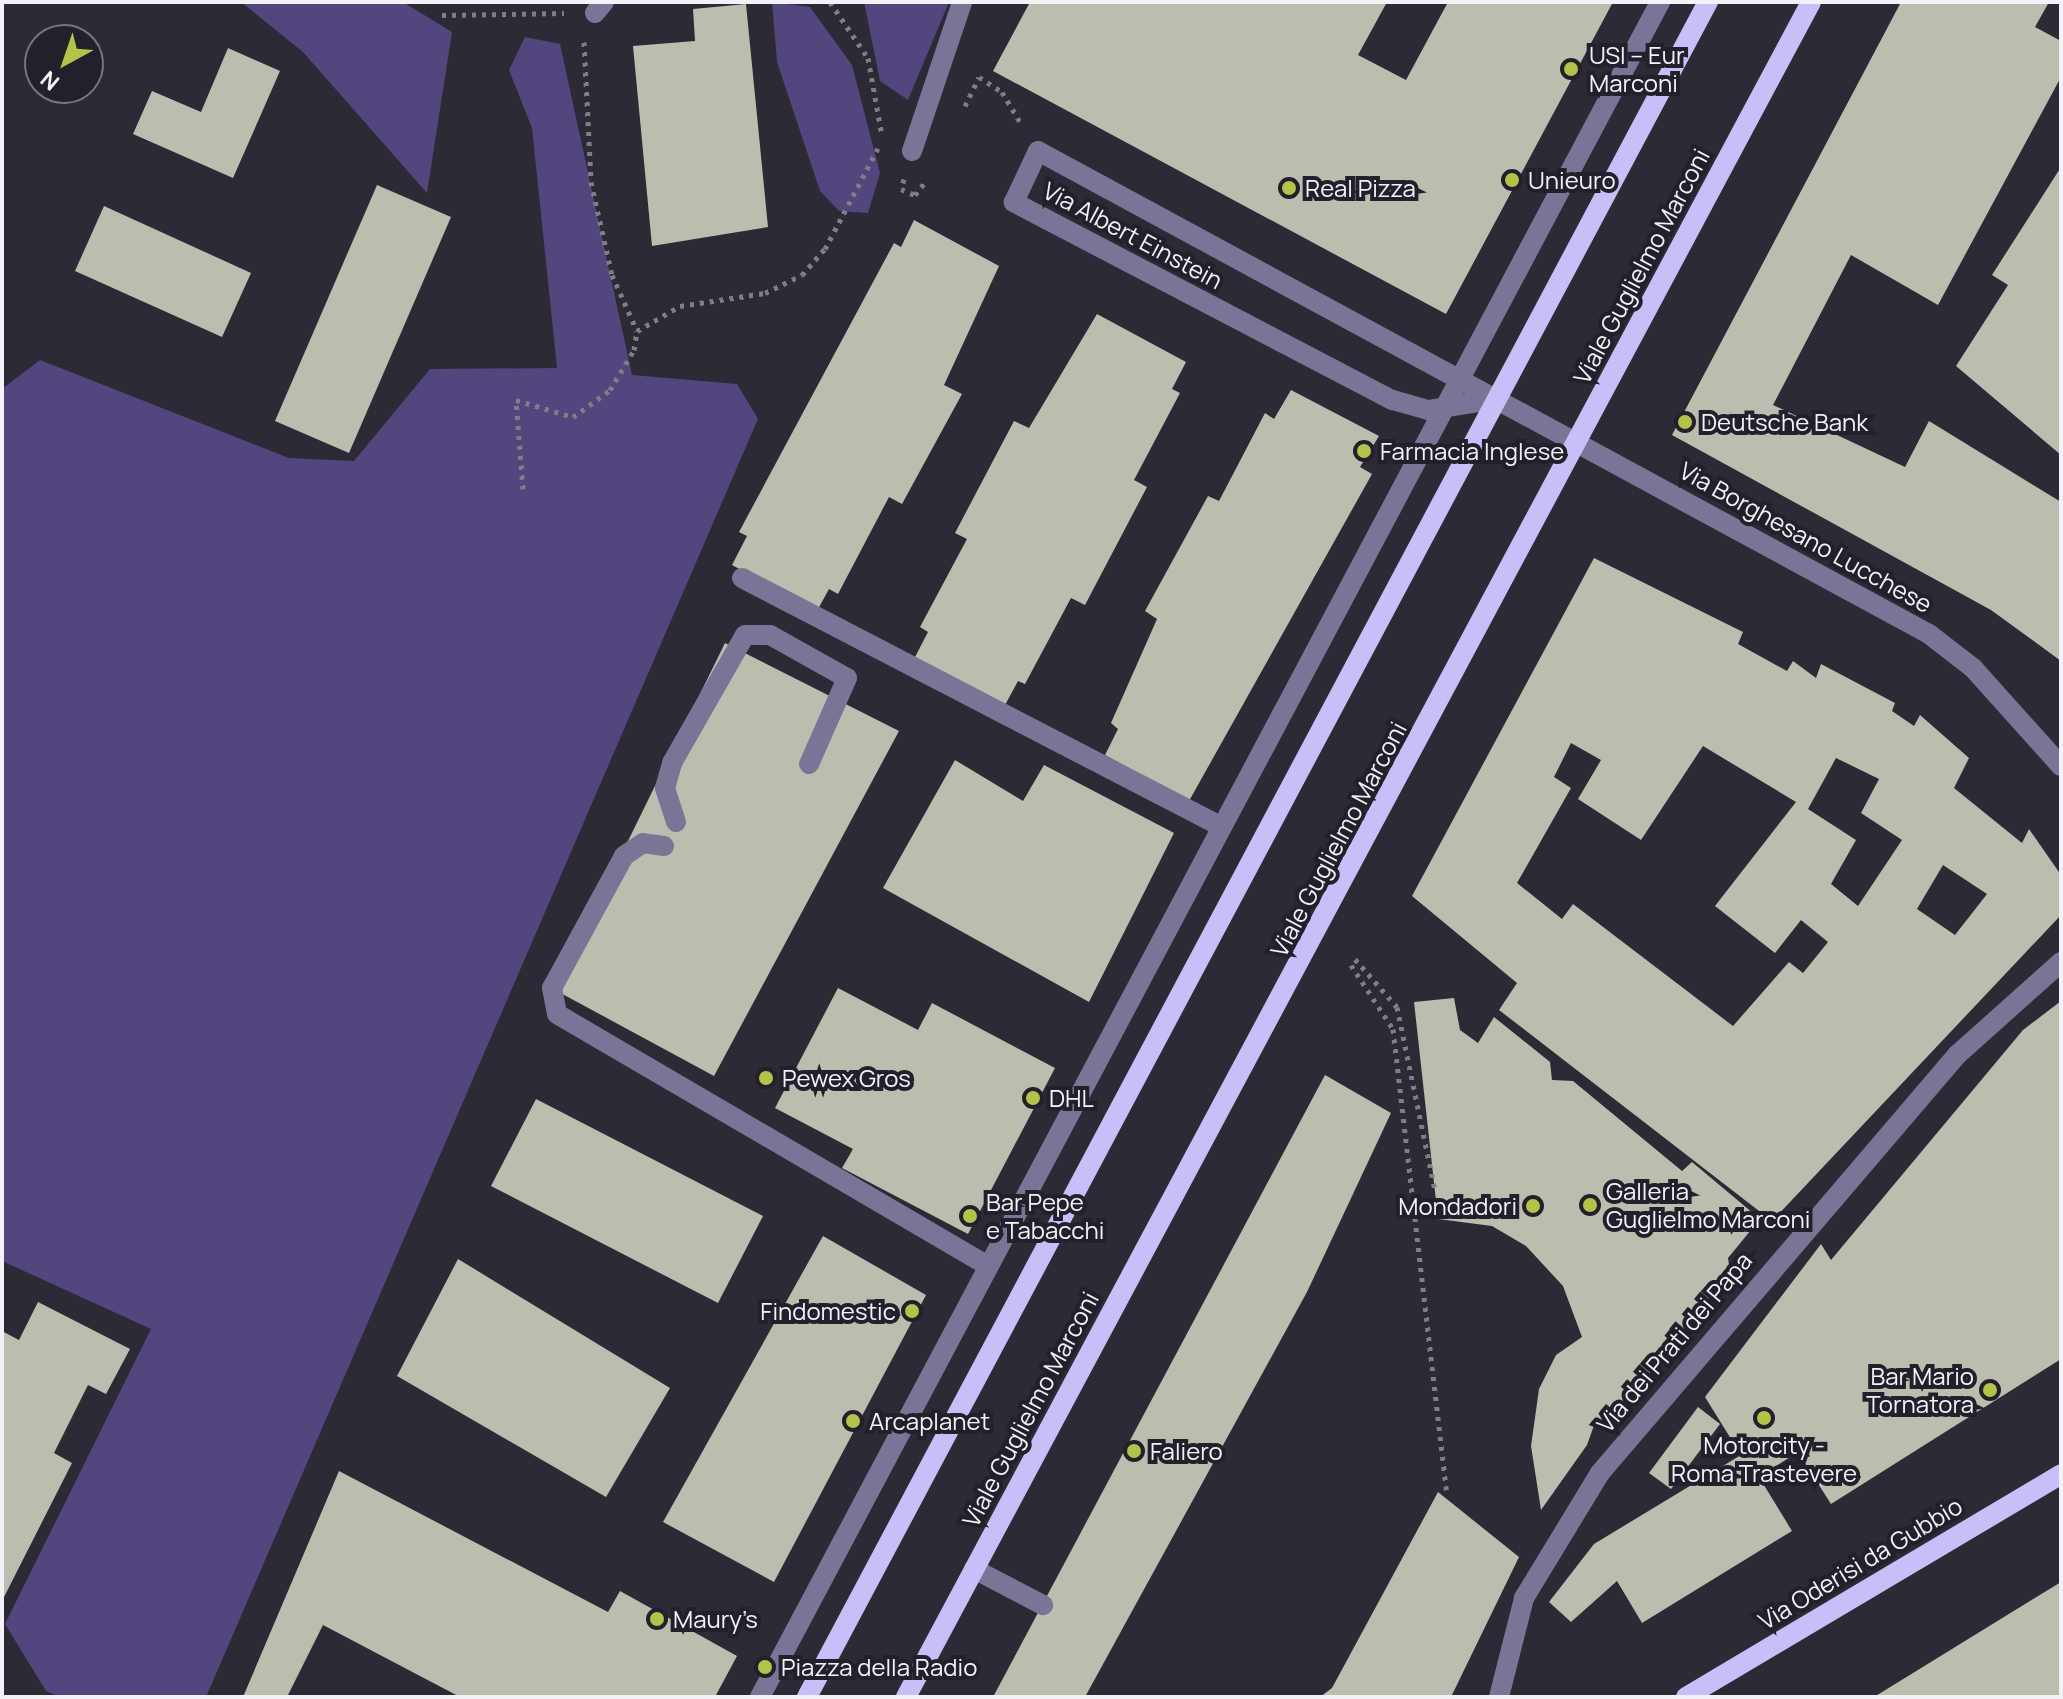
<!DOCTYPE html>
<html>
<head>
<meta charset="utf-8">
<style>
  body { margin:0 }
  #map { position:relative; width:2063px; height:1699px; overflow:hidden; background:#2c2a35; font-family:Manrope,sans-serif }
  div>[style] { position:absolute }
  .green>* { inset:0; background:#53457e }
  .building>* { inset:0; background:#bbbdaf }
  .path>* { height:5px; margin-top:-2.5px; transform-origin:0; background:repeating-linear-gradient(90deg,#7f7e87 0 4px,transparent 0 10px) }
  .minor>* { height:20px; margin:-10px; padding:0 10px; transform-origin:10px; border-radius:10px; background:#7a7496 }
  .major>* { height:20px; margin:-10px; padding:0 10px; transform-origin:10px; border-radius:10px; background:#c9bff8 }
  .dots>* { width:22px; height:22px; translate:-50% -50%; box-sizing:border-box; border:4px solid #22202b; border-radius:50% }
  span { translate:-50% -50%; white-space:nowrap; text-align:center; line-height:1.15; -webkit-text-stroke:8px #22202b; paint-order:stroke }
  .poi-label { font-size:24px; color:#f3f2f9 }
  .left { translate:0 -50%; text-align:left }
  .right { translate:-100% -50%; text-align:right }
  .street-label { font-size:24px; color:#f3f2f9 }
  .frame { position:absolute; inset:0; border:4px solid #f3f2f9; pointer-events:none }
  .north { position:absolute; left:24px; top:24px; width:80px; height:80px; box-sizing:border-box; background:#22202b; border:2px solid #76747d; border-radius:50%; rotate:220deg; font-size:22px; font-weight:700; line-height:32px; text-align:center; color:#f3f2f9 }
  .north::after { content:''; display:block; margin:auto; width:28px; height:36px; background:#b5c249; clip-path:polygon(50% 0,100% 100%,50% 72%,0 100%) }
</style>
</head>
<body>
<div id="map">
  <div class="green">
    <i style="clip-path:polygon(241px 2px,403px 2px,452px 32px,427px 193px,303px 52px)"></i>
    <i style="clip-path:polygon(772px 2px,810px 7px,852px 65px,880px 173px,868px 213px,839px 211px,820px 191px,777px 62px)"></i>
    <i style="clip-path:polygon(864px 2px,949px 2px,908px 100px,880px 81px)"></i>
    <i style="clip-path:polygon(525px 37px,560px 44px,632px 375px,737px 384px,758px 419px,206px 1697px,60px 1697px,46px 1691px,5px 1624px,151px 1329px,2px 1261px,2px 389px,40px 360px,289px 458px,354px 461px,430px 369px,557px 368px,532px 128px,509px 70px)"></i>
  </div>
  <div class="building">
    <i style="clip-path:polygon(1030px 2px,1387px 2px,1358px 55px,1406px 80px,1448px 2px,1613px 2px,1446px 314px,993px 71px)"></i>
    <i style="clip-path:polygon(1901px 2px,2049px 2px,2035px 27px,2061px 41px,2061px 77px,1938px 305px,1851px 255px,1773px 405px,1905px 467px,1929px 421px,2061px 502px,2061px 661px,1991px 610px,1672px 435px)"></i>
    <i style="clip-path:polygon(746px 4px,768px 227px,652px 246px,633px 46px,695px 41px,693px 9px)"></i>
    <i style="clip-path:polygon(228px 48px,280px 71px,233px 178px,133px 134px,152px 91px,201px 112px)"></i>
    <i style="clip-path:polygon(2061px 167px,2061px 455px,1956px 366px,2008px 285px,1992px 275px)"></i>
    <i style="clip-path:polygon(377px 185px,451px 217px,349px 453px,275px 421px)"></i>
    <i style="clip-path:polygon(104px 206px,251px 273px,222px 337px,75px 271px)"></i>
    <i style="clip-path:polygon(914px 220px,999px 266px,944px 385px,962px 394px,902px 504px,889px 497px,838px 594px,829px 589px,817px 611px,732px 565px,747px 536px,739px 532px,894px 243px,901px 247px)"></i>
    <i style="clip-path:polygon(1097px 314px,1186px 362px,1172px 389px,1180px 393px,1134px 480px,1147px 487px,1085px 605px,1071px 598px,1025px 684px,1018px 681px,1004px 707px,914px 659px,928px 632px,920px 627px,967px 539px,955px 533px,1014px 421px,1029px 428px)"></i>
    <i style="clip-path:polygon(1291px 390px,1379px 436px,1360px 467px,1372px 474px,1189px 801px,1105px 755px,1118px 729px,1111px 723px,1157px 619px,1145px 611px,1208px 496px,1219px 501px,1265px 413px,1274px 419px)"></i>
    <i style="clip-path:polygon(evenodd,1594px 558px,1743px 632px,1738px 644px,1787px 671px,1793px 661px,1816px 678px,1821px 664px,1895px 703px,1892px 711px,1914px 726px,1920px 715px,1969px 758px,1954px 788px,2022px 843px,2029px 829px,2061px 875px,2061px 915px,1772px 1221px,1499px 1010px,1517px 983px,1412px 896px,1594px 558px,1571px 743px,1601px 760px,1578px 799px,1641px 840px,1703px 746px,1796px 802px,1715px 906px,1775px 953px,1801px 920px,1828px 942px,1803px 973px,1789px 962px,1733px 1026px,1573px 904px,1562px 919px,1517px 883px,1571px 788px,1554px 777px,1571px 743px,1594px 558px,1836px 758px,1879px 779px,1861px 813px,1902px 840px,1858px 906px,1831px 884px,1856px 840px,1808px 809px,1836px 758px,1594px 558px,1943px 865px,1987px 894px,1955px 935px,1917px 909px,1943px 865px)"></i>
    <i style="clip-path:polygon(725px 643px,899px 731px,714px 1076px,555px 990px)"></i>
    <i style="clip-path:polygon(955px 760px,1023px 801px,1044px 765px,1174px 833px,1089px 1002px,883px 888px)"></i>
    <i style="clip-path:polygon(838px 988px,918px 1030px,932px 1003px,1055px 1068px,968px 1234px,842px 1168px,853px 1149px,775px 1108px)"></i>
    <i style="clip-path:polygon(1454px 998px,1460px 1030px,1478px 1043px,1494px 1017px,1550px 1062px,1552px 1080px,1573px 1081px,1682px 1171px,1692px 1162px,1760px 1219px,1728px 1258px,1730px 1272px,1609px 1425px,1597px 1417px,1587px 1445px,1541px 1510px,1531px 1446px,1539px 1389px,1556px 1355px,1582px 1337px,1563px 1286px,1526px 1246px,1492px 1226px,1438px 1219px,1414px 1002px)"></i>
    <i style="clip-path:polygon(2061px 1001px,2061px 1359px,1831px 1504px,1798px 1452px,1759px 1477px,1792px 1531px,1642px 1623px,1617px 1581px,1571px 1622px,1549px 1602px,1594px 1544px,1741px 1455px,1705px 1397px,1821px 1244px,1831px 1260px,2023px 1030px)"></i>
    <i style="clip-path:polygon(1325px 1075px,1391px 1113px,1307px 1292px,1085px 1697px,993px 1697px)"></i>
    <i style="clip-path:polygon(536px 1099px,763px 1216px,718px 1303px,491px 1186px)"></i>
    <i style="clip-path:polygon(823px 1236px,926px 1295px,774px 1582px,663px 1522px)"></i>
    <i style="clip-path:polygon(458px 1259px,670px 1388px,606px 1497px,397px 1376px)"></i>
    <i style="clip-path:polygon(38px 1302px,130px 1349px,106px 1394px,88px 1385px,54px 1453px,72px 1463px,2px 1601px,2px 1331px,19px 1340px)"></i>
    <i style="clip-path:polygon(1698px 1407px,1720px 1424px,1671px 1489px,1649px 1473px)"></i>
    <i style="clip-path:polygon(339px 1471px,608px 1612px,620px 1591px,737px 1656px,715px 1697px,460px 1697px,323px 1625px,287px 1697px,243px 1697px)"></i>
    <i style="clip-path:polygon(1438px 1492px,1519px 1557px,1451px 1697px,1320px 1697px,1332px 1688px)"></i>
    <i style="clip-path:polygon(2061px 1582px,2061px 1697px,1874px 1697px)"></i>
  </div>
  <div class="path">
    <i style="left:830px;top:2px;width:68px;rotate:55.8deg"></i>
    <i style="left:868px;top:58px;width:79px;rotate:79.8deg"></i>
    <i style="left:442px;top:15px;width:122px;rotate:-0.9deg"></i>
    <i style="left:584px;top:42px;width:140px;rotate:87.1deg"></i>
    <i style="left:591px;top:182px;width:95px;rotate:77.3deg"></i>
    <i style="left:612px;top:275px;width:61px;rotate:65.9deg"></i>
    <i style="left:965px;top:106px;width:32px;rotate:-64deg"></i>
    <i style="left:979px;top:77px;width:27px;rotate:33deg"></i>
    <i style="left:1002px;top:92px;width:39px;rotate:59deg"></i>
    <i style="left:904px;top:179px;width:10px;rotate:107deg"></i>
    <i style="left:901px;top:189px;width:15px;rotate:23deg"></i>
    <i style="left:915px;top:195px;width:16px;rotate:-52deg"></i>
    <i style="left:523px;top:489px;width:89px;rotate:-94.5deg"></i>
    <i style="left:516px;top:400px;width:59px;rotate:16.6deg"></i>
    <i style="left:573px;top:417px;width:46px;rotate:-36.1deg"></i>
    <i style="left:610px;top:390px;width:47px;rotate:-59deg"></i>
    <i style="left:634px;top:350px;width:19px;rotate:-81deg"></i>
    <i style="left:637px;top:331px;width:50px;rotate:-30.2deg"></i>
    <i style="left:680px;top:306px;width:86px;rotate:-8.7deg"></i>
    <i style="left:765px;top:293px;width:41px;rotate:-25.9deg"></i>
    <i style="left:802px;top:275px;width:35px;rotate:-49deg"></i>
    <i style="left:825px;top:249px;width:114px;rotate:-62.3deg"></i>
    <i style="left:1355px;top:959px;width:64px;rotate:48.8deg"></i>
    <i style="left:1397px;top:1007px;width:188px;rotate:78.3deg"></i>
    <i style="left:1351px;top:965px;width:77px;rotate:56.7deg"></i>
    <i style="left:1393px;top:1029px;width:464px;rotate:83.4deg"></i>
  </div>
  <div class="minor">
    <i style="left:595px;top:13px;width:14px;rotate:-51deg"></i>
    <i style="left:912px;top:151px;width:157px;rotate:-71.4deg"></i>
    <i style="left:1491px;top:400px;width:64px;rotate:171deg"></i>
    <i style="left:1428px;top:410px;width:37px;rotate:-164deg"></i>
    <i style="left:1392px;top:400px;width:427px;rotate:-152.4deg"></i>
    <i style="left:1014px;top:202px;width:56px;rotate:-64.8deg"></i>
    <i style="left:1038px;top:151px;width:1013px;rotate:28.46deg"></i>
    <i style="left:1929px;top:634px;width:56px;rotate:37.7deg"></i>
    <i style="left:1973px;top:668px;width:132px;rotate:48.1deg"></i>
    <i style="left:742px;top:578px;width:539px;rotate:27.42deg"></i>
    <i style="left:676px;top:822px;width:36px;rotate:-108deg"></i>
    <i style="left:665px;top:788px;width:26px;rotate:-74deg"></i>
    <i style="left:672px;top:763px;width:147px;rotate:-60.3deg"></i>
    <i style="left:745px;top:635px;width:25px"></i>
    <i style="left:770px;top:635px;width:88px;rotate:29.2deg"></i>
    <i style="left:847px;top:678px;width:94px;rotate:113.8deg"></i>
    <i style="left:664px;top:846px;width:21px;rotate:-172deg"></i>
    <i style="left:643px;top:843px;width:23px;rotate:146deg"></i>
    <i style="left:624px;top:856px;width:150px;rotate:118.6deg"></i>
    <i style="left:552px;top:988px;width:26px;rotate:79deg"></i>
    <i style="left:557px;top:1014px;width:499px;rotate:30.3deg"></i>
    <i style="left:974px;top:1569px;width:78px;rotate:27.6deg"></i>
    <i style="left:760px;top:1697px;width:1919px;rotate:-62.03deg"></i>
    <i style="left:1499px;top:1697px;width:102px;rotate:-75.8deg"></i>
    <i style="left:1524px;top:1598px;width:146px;rotate:-58.7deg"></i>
    <i style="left:1600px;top:1473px;width:550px;rotate:-49.5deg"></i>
    <i style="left:1957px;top:1055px;width:140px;rotate:-41.8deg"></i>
  </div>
  <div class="major">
    <i style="left:807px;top:1697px;width:1920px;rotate:-62.01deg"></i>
    <i style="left:906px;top:1697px;width:1921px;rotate:-61.9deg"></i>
    <i style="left:1686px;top:1697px;width:436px;rotate:-30.7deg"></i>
  </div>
  <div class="dots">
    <i style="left:1571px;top:69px;background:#b5c249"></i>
    <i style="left:1512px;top:180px;background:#b5c249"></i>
    <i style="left:1289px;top:188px;background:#b5c249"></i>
    <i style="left:1685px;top:422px;background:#b5c249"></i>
    <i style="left:1364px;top:451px;background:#b5c249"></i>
    <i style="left:766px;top:1078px;background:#b5c249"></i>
    <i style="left:1033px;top:1098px;background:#b5c249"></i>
    <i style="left:1590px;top:1205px;background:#b5c249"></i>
    <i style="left:1533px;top:1206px;background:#b5c249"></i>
    <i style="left:970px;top:1216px;background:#b5c249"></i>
    <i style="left:912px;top:1311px;background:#b5c249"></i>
    <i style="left:1990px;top:1390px;background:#b5c249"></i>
    <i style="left:1764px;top:1418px;background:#b5c249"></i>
    <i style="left:853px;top:1421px;background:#b5c249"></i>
    <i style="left:1134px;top:1451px;background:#b5c249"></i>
    <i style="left:657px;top:1619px;background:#b5c249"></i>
    <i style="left:765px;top:1667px;background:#b5c249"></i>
  </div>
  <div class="poi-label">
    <span class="left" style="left:1589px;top:69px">USI – Eur<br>Marconi</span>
    <span class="left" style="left:1528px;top:180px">Unieuro</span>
    <span class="left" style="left:1305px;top:188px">Real Pizza</span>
    <span class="left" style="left:1701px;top:422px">Deutsche Bank</span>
    <span class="left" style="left:1380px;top:451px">Farmacia Inglese</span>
    <span class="left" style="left:782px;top:1078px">Pewex Gros</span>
    <span class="left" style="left:1049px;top:1098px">DHL</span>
    <span class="left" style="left:1606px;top:1205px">Galleria<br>Guglielmo Marconi</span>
    <span class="left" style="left:986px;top:1216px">Bar Pepe<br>e Tabacchi</span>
    <span class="right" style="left:1517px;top:1206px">Mondadori</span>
    <span class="right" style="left:896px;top:1311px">Findomestic</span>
    <span class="right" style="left:1974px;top:1390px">Bar Mario<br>Tornatora</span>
    <span class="left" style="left:869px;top:1421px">Arcaplanet</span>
    <span style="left:1764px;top:1459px">Motorcity -<br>Roma Trastevere</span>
    <span class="left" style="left:1150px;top:1451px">Faliero</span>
    <span class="left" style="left:673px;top:1619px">Maury’s</span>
    <span class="left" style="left:781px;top:1667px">Piazza della Radio</span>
  </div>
  <div class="street-label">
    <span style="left:1133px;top:235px;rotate:28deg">Via Albert Einstein</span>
    <span style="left:1641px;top:266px;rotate:-62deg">Viale Guglielmo Marconi</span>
    <span style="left:1806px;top:537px;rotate:29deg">Via Borghesano Lucchese</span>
    <span style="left:1338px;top:839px;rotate:-62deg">Viale Guglielmo Marconi</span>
    <span style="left:1674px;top:1342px;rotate:-50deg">Via dei Prati dei Papa</span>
    <span style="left:1030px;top:1409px;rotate:-62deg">Viale Guglielmo Marconi</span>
    <span style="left:1860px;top:1563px;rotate:-31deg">Via Oderisi da Gubbio</span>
  </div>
  <div class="frame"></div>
  <div class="north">N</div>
</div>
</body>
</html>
